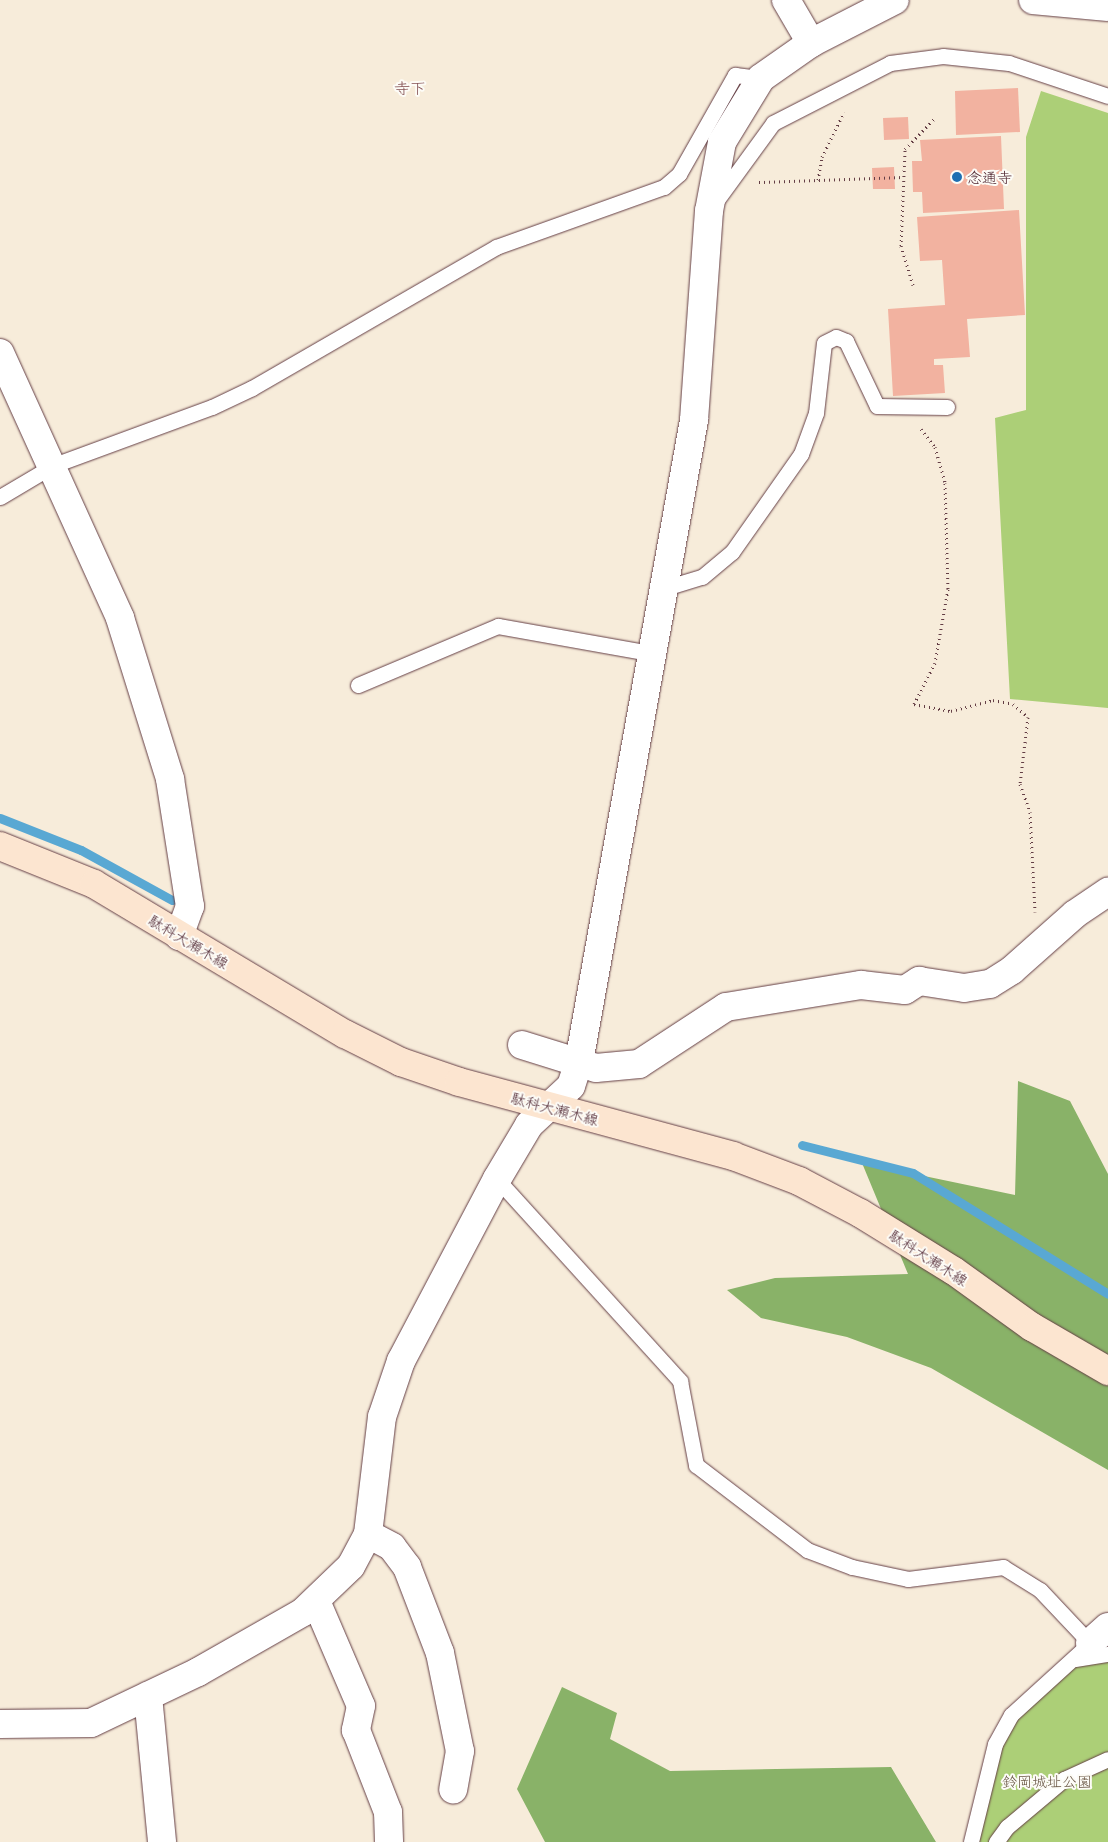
<!DOCTYPE html>
<html>
<head>
<meta charset="utf-8">
<style>
  body { margin:0 }
  #map { position:relative; width:1108px; height:1842px; overflow:hidden; background:#f7ecda; font-family:"Playpen Sans","Klee One",sans-serif }
  div>[style] { position:absolute }
  .green>* { inset:0; background:#accf77 }
  .forest>* { inset:0; background:#89b268 }
  .stream>* { height:9px; margin:-4.5px; padding:0 4.5px; transform-origin:4.5px; border-radius:4.5px; background:#59a8d3 }
  .building>* { inset:0; background:#f2b2a0 }
  .path>* { height:3px; margin-top:-1.5px; transform-origin:0; background:repeating-linear-gradient(90deg,#643e45 0 1px,transparent 0 5px) }
  .roads { filter:drop-shadow(0 0 1px #643e45) drop-shadow(0 0 1px #643e45) }
  .service>* { height:15px; margin:-7.5px; padding:0 7.5px; transform-origin:7.5px; border-radius:7.5px; background:#fff }
  .minor>* { height:28px; margin:-14px; padding:0 14px; transform-origin:14px; border-radius:14px; background:#fff }
  .secondary>* { height:28px; margin:-14px; padding:0 14px; transform-origin:14px; border-radius:14px; background:#fce5d0 }
  .dots>* { width:14px; height:14px; translate:-50% -50%; box-sizing:border-box; border:2px solid #fdfcf7; border-radius:50% }
  span { translate:-50% -50%; white-space:nowrap; text-align:center; line-height:1.15; -webkit-text-stroke:4px #fdfcf7; paint-order:stroke }
  .poi-label { font-size:15px; color:#4a1f2b }
  .left { translate:0 -50%; text-align:left }
  .street-label { font-size:15px; color:#4a1f2b }
  .park-label { font-size:15px; color:#675442 }
  .neighbourhood-label { font-size:16px; color:#855254 }
</style>
</head>
<body>
<div id="map">
  <div class="green">
    <i style="clip-path:polygon(1041px 91px,1108px 113px,1108px 708px,1010px 699px,995px 418px,1026px 410px,1026px 137px)"></i>
    <i style="clip-path:polygon(1090px 1643px,1108px 1644px,1108px 1842px,971px 1842px,1011px 1715px)"></i>
  </div>
  <div class="forest">
    <i style="clip-path:polygon(1018px 1081px,1070px 1101px,1108px 1174px,1108px 1470px,931px 1368px,847px 1337px,761px 1318px,727px 1290px,775px 1278px,908px 1274px,862px 1163px,1015px 1195px)"></i>
    <i style="clip-path:polygon(562px 1687px,617px 1713px,610px 1739px,670px 1771px,891px 1767px,936px 1842px,545px 1842px,517px 1789px)"></i>
  </div>
  <div class="stream">
    <i style="left:0;top:818px;width:87px;rotate:21.6deg"></i>
    <i style="left:81px;top:850px;width:104px;rotate:28.8deg"></i>
    <i style="left:802px;top:1145px;width:114px;rotate:14.2deg"></i>
    <i style="left:913px;top:1173px;width:229px;rotate:31.8deg"></i>
  </div>
  <div class="building">
    <i style="clip-path:polygon(1018px 88px,1020px 132px,956px 135px,955px 91px)"></i>
    <i style="clip-path:polygon(908px 117px,909px 139px,884px 140px,883px 118px)"></i>
    <i style="clip-path:polygon(1001px 136px,1004px 209px,923px 213px,922px 192px,913px 192px,912px 161px,922px 161px,920px 140px)"></i>
    <i style="clip-path:polygon(894px 167px,895px 189px,873px 189px,872px 168px)"></i>
    <i style="clip-path:polygon(1019px 210px,1025px 315px,967px 319px,970px 357px,934px 359px,934px 365px,943px 365px,945px 393px,893px 396px,888px 309px,945px 305px,942px 260px,920px 261px,917px 217px)"></i>
  </div>
  <div class="path">
    <i style="left:818px;top:180px;width:23px;rotate:-80deg"></i>
    <i style="left:822px;top:157px;width:50px;rotate:-63.9deg"></i>
    <i style="left:759px;top:182px;width:145px;rotate:-2deg"></i>
    <i style="left:913px;top:285px;width:41px;rotate:-107.1deg"></i>
    <i style="left:901px;top:246px;width:97px;rotate:-87.6deg"></i>
    <i style="left:905px;top:149px;width:43px;rotate:-45.9deg"></i>
    <i style="left:921px;top:429px;width:23px;rotate:52deg"></i>
    <i style="left:935px;top:447px;width:37px;rotate:74deg"></i>
    <i style="left:945px;top:483px;width:106px;rotate:88.4deg"></i>
    <i style="left:948px;top:589px;width:75px;rotate:100deg"></i>
    <i style="left:935px;top:663px;width:46px;rotate:117.1deg"></i>
    <i style="left:914px;top:704px;width:38px;rotate:11deg"></i>
    <i style="left:951px;top:711px;width:43px;rotate:-14.7deg"></i>
    <i style="left:993px;top:700px;width:20px;rotate:11deg"></i>
    <i style="left:1013px;top:704px;width:20px;rotate:41deg"></i>
    <i style="left:1028px;top:717px;width:67px;rotate:96.8deg"></i>
    <i style="left:1020px;top:784px;width:30px;rotate:70deg"></i>
    <i style="left:1030px;top:812px;width:100px;rotate:87.1deg"></i>
  </div>
  <div class="roads">
    <div class="service">
      <i style="left:714px;top:204px;width:100px;rotate:-53.9deg"></i>
      <i style="left:773px;top:123px;width:131px;rotate:-27.1deg"></i>
      <i style="left:890px;top:63px;width:53px;rotate:-7.5deg"></i>
      <i style="left:943px;top:56px;width:66px;rotate:6.1deg"></i>
      <i style="left:1009px;top:63px;width:104px;rotate:18.4deg"></i>
      <i style="left:0;top:497px;width:63px;rotate:-30.7deg"></i>
      <i style="left:54px;top:465px;width:168px;rotate:-20.2deg"></i>
      <i style="left:212px;top:407px;width:44px;rotate:-25.4deg"></i>
      <i style="left:252px;top:388px;width:282px;rotate:-30deg"></i>
      <i style="left:496px;top:247px;width:178px;rotate:-19.7deg"></i>
      <i style="left:664px;top:187px;width:20px;rotate:-41deg"></i>
      <i style="left:679px;top:174px;width:114px;rotate:-60.5deg"></i>
      <i style="left:735px;top:75px;width:26px;rotate:7deg"></i>
      <i style="left:665px;top:588px;width:39px;rotate:-17deg"></i>
      <i style="left:702px;top:577px;width:39px;rotate:-40deg"></i>
      <i style="left:732px;top:552px;width:120px;rotate:-54.9deg"></i>
      <i style="left:801px;top:454px;width:44px;rotate:-69.9deg"></i>
      <i style="left:816px;top:413px;width:70px;rotate:-83.5deg"></i>
      <i style="left:824px;top:343px;width:13px;rotate:-27deg"></i>
      <i style="left:836px;top:337px;width:11px;rotate:22deg"></i>
      <i style="left:846px;top:341px;width:72px;rotate:64.5deg"></i>
      <i style="left:877px;top:406px;width:70px;rotate:0.8deg"></i>
      <i style="left:358px;top:685px;width:152px;rotate:-22.9deg"></i>
      <i style="left:498px;top:626px;width:154px;rotate:10.1deg"></i>
      <i style="left:497px;top:1179px;width:273px;rotate:47.8deg"></i>
      <i style="left:680px;top:1381px;width:86px;rotate:79.2deg"></i>
      <i style="left:696px;top:1465px;width:140px;rotate:37.4deg"></i>
      <i style="left:807px;top:1550px;width:48px;rotate:20.7deg"></i>
      <i style="left:852px;top:1567px;width:57px;rotate:12.1deg"></i>
      <i style="left:908px;top:1579px;width:96px;rotate:-7.2deg"></i>
      <i style="left:1003px;top:1567px;width:44px;rotate:31.9deg"></i>
      <i style="left:1040px;top:1590px;width:73px;rotate:46.7deg"></i>
      <i style="left:1090px;top:1643px;width:107px;rotate:137.7deg"></i>
      <i style="left:1011px;top:1715px;width:33px;rotate:119deg"></i>
      <i style="left:995px;top:1744px;width:101px;rotate:103.8deg"></i>
      <i style="left:1075px;top:1659px;width:33px;rotate:-9deg"></i>
      <i style="left:996px;top:1842px;width:19px;rotate:-54deg"></i>
      <i style="left:1007px;top:1827px;width:75px;rotate:-40.1deg"></i>
      <i style="left:1064px;top:1779px;width:48px;rotate:-24.4deg"></i>
    </div>
    <div class="minor">
      <i style="left:786px;top:0;width:50px;rotate:59.8deg"></i>
      <i style="left:1033px;top:0;width:75px;rotate:5.3deg"></i>
      <i style="left:0;top:353px;width:291px;rotate:65.6deg"></i>
      <i style="left:120px;top:618px;width:169px;rotate:72.7deg"></i>
      <i style="left:170px;top:779px;width:129px;rotate:81.1deg"></i>
      <i style="left:190px;top:906px;width:32px;rotate:110deg"></i>
      <i style="left:522px;top:1045px;width:77px;rotate:17.3deg"></i>
      <i style="left:596px;top:1068px;width:43px;rotate:-5.3deg"></i>
      <i style="left:639px;top:1064px;width:104px;rotate:-33.2deg"></i>
      <i style="left:726px;top:1007px;width:137px;rotate:-9.3deg"></i>
      <i style="left:861px;top:985px;width:44px;rotate:6.5deg"></i>
      <i style="left:905px;top:990px;width:17px;rotate:-33deg"></i>
      <i style="left:919px;top:981px;width:46px;rotate:8.8deg"></i>
      <i style="left:964px;top:988px;width:26px;rotate:-9deg"></i>
      <i style="left:990px;top:984px;width:26px;rotate:-32deg"></i>
      <i style="left:1012px;top:970px;width:84px;rotate:-41.6deg"></i>
      <i style="left:1075px;top:914px;width:40px;rotate:-34deg"></i>
      <i style="left:368px;top:1534px;width:27px;rotate:28deg"></i>
      <i style="left:392px;top:1547px;width:25px;rotate:53deg"></i>
      <i style="left:407px;top:1567px;width:92px;rotate:69deg"></i>
      <i style="left:440px;top:1653px;width:100px;rotate:78.5deg"></i>
      <i style="left:460px;top:1751px;width:39px;rotate:100deg"></i>
      <i style="left:316px;top:1601px;width:114px;rotate:66.8deg"></i>
      <i style="left:361px;top:1706px;width:25px;rotate:102deg"></i>
      <i style="left:356px;top:1730px;width:88px;rotate:68.7deg"></i>
      <i style="left:388px;top:1812px;width:30px;rotate:88deg"></i>
      <i style="left:1090px;top:1643px;width:24px;rotate:-42deg"></i>
      <i style="left:148px;top:1696px;width:147px;rotate:84.5deg"></i>
      <i style="left:0;top:1724px;width:91px;rotate:-0.6deg"></i>
      <i style="left:91px;top:1723px;width:119px;rotate:-25.5deg"></i>
      <i style="left:198px;top:1672px;width:121px;rotate:-29.7deg"></i>
      <i style="left:303px;top:1612px;width:66px;rotate:-43.8deg"></i>
      <i style="left:351px;top:1566px;width:36px;rotate:-62deg"></i>
      <i style="left:368px;top:1534px;width:118px;rotate:-83.2deg"></i>
      <i style="left:382px;top:1417px;width:59px;rotate:-71.3deg"></i>
      <i style="left:401px;top:1361px;width:206px;rotate:-62.2deg"></i>
      <i style="left:497px;top:1179px;width:63px;rotate:-59.3deg"></i>
      <i style="left:529px;top:1125px;width:57px;rotate:-42.9deg"></i>
      <i style="left:571px;top:1086px;width:25px;rotate:-72deg"></i>
      <i style="left:579px;top:1062px;width:652px;rotate:-79.84deg"></i>
      <i style="left:694px;top:420px;width:210px;rotate:-85.9deg"></i>
      <i style="left:709px;top:211px;width:70px;rotate:-79.3deg"></i>
      <i style="left:722px;top:142px;width:75px;rotate:-58.6deg"></i>
      <i style="left:761px;top:78px;width:61px;rotate:-35deg"></i>
      <i style="left:811px;top:43px;width:94px;rotate:-27.1deg"></i>
    </div>
    <div class="secondary">
      <i style="left:0;top:846px;width:101px;rotate:22deg"></i>
      <i style="left:94px;top:884px;width:292px;rotate:30.9deg"></i>
      <i style="left:345px;top:1034px;width:63px;rotate:26.6deg"></i>
      <i style="left:401px;top:1062px;width:61px;rotate:19deg"></i>
      <i style="left:459px;top:1082px;width:284px;rotate:15.1deg"></i>
      <i style="left:733px;top:1156px;width:71px;rotate:20.7deg"></i>
      <i style="left:799px;top:1181px;width:69px;rotate:27.7deg"></i>
      <i style="left:860px;top:1213px;width:110px;rotate:31.7deg"></i>
      <i style="left:954px;top:1271px;width:96px;rotate:35.7deg"></i>
      <i style="left:1032px;top:1327px;width:88px;rotate:30.1deg"></i>
    </div>
  </div>
  <div class="dots">
    <i style="left:957px;top:177px;background:#1f6fb2"></i>
  </div>
  <div class="poi-label">
    <span class="left" style="left:967px;top:177px">念通寺</span>
  </div>
  <div class="street-label">
    <span style="left:189px;top:941px;rotate:31deg">駄科大瀬木線</span>
    <span style="left:555px;top:1108px;rotate:15deg">駄科大瀬木線</span>
    <span style="left:929px;top:1257px;rotate:33deg">駄科大瀬木線</span>
  </div>
  <div class="park-label">
    <span style="left:1047px;top:1781px">鈴岡城址公園</span>
  </div>
  <div class="neighbourhood-label">
    <span style="left:410px;top:87px">寺下</span>
  </div>
</div>
</body>
</html>
